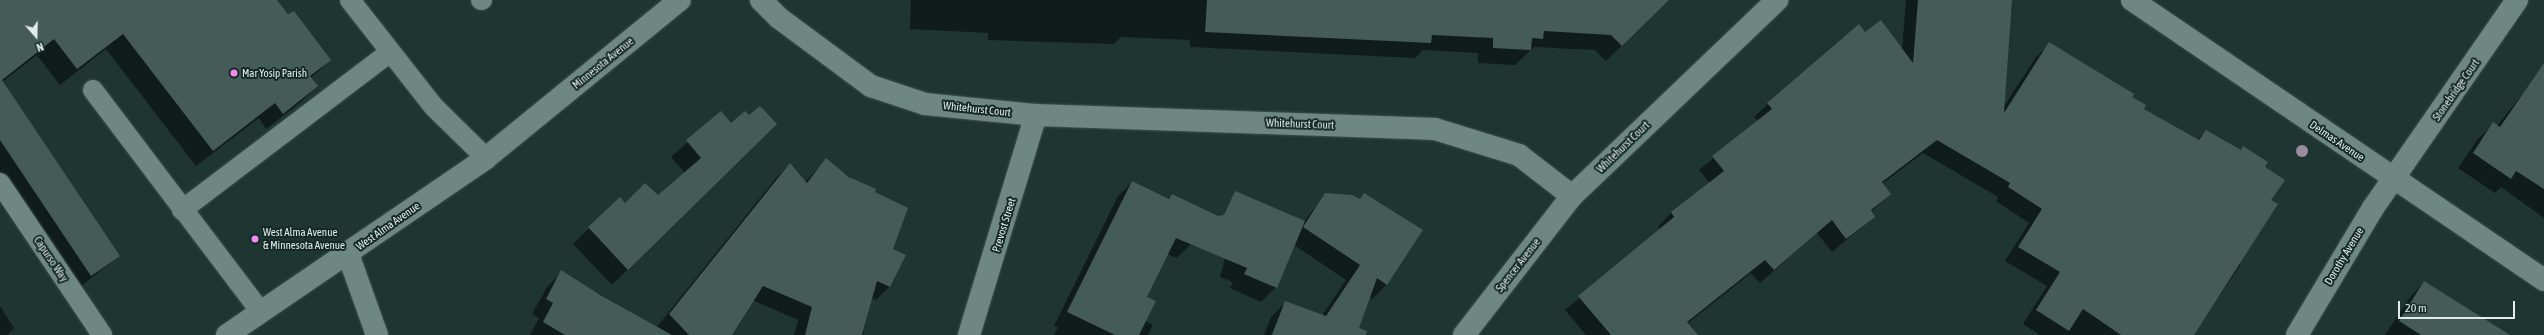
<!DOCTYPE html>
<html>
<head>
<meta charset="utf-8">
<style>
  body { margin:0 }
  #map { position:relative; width:2544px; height:335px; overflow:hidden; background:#1f3531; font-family:"Asap Condensed",sans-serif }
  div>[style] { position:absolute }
  .shadow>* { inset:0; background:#0007 }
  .building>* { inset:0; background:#445b57 }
  .roads { filter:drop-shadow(0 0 1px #3f524f) drop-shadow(0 0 1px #3f524f) }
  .lane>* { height:20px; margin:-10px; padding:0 10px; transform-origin:10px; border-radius:10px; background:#6f8783 }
  .street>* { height:22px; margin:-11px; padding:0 11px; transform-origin:11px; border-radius:11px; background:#6f8783 }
  .secondary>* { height:22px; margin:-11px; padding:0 11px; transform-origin:11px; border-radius:11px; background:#6f8783 }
  .trees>* { width:12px; height:12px; margin:-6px; border-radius:50%; background:#9a8ca1 }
  .dots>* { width:11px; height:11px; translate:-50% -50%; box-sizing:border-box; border:2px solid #152a27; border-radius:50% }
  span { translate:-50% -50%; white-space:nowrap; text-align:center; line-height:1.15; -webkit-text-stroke:4px #152a27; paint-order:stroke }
  .street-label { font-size:11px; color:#e0edea }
  .poi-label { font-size:11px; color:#e0edea }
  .left { translate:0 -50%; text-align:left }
  .north { position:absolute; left:16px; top:16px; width:40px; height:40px; -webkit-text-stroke:3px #152a27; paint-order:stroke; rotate:160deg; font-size:11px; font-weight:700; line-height:16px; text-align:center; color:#e0edea }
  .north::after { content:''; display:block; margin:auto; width:14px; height:18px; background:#e0edea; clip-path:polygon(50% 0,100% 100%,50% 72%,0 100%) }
  .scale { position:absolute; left:2398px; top:301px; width:117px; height:18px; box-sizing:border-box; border:2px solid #e0edea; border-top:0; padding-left:5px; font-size:12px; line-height:14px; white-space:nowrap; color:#e0edea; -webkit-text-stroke:3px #152a27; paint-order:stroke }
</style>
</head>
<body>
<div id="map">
  <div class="shadow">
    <i style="clip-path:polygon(0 0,276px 0,330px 60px,311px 78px,317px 86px,301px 102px,266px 129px,259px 118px,196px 166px,106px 49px,60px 85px,37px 55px,2px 82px,119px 256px,75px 291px,0 184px)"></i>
    <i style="clip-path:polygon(911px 0,1668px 0,1606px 61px,1595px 50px,1534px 47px,1515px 65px,1478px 63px,1478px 53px,1423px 50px,1415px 58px,1190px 47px,1190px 40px,1121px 37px,1114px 44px,988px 40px,988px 33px,910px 29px)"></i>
    <i style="clip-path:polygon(1906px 0,2011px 0,2003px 108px,2036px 57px,2050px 44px,2131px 97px,2142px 109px,2197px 140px,2206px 131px,2240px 151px,2243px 147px,2264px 167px,2270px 200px,2238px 262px,2241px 264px,2193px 335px,2040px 335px,2023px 324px,2047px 286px,2005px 261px,2029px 223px,1996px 201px,1998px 197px,1923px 153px,1882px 184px,1890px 194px,1871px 212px,1874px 217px,1832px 252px,1817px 233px,1760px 283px,1751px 273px,1687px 324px,1681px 335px,1586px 335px,1565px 310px,1660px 230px,1658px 227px,1671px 213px,1710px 183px,1699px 170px,1758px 121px,1754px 117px,1768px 104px,1865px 33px,1902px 50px)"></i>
    <i style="clip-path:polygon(2544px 67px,2544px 218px,2501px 187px,2495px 193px,2458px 168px,2478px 139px,2493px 124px,2497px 126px)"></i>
    <i style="clip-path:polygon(721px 113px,731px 124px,749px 117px,776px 124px,612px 285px,573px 244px,620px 198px,625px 204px,657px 197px,685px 173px,671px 157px)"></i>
    <i style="clip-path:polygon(826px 160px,873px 193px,892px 249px,889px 287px,876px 300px,872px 298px,863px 335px,794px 335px,798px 320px,752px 300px,731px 335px,663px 335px,656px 328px,776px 178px,790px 164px,805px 182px)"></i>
    <i style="clip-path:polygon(1132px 182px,1168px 199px,1172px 195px,1191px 244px,1177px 258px,1167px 254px,1146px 298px,1145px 321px,1153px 325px,1148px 335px,1054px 335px,1058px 327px,1054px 326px,1118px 196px)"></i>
    <i style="clip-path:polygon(1326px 194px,1359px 200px,1365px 194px,1421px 231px,1386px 285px,1372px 299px,1369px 297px,1355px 335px,1274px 335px,1280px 318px,1271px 335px,1264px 335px,1271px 317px,1285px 303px,1322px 316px,1346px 280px,1294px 245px,1276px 287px,1261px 302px,1230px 288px,1233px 282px,1220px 277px,1237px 213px,1304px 221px)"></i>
    <i style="clip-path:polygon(562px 272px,654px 326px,652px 335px,530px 335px,539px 318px,532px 314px,547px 287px)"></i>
    <i style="clip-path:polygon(2424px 282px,2507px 335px,2385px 335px,2410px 297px)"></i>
    <i style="clip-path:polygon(0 306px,14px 328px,7px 335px,0 335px)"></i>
  </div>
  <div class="building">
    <i style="clip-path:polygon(0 0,277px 0,288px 14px,294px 11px,331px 60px,310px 76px,318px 86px,283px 114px,275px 103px,213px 151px,123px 34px,77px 69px,54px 39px,2px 80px,120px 256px,91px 276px,0 140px)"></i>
    <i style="clip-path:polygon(1207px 0,1669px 0,1622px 46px,1611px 35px,1544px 31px,1543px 39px,1532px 38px,1531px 50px,1493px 48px,1493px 38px,1432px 35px,1431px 43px,1205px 32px)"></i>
    <i style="clip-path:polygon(1918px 0,2012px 0,2004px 113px,2049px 42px,2134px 94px,2132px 97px,2146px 105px,2144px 109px,2199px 140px,2206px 130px,2241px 150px,2243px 146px,2268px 162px,2265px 167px,2285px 180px,2271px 200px,2278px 204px,2194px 335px,2121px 335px,2083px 309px,2069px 331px,2036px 310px,2060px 272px,2018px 247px,2042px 209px,2008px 187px,2010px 183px,1937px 140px,1882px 182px,1891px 194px,1871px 210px,1875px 217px,1846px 239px,1832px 220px,1774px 270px,1765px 260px,1687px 322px,1698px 335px,1611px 335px,1578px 296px,1674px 217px,1671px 212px,1724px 171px,1712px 156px,1772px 109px,1767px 103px,1859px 24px,1865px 32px,1881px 20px,1913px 63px)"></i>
    <i style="clip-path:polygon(2544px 63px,2544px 189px,2516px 171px,2511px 179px,2473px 153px,2493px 122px,2500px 127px)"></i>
    <i style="clip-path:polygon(760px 106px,777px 124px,628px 270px,588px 227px,620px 197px,625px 203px,645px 183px,658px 195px,701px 158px,686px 140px,721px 111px,731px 123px,745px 111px,749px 115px)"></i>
    <i style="clip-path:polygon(826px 158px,849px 177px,876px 189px,875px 192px,908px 208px,893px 249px,906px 255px,890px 287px,877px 281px,862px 335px,805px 335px,812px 307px,763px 286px,732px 335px,689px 335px,669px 314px,790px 163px,807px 183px)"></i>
    <i style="clip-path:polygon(1132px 181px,1169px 199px,1172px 194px,1218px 216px,1224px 215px,1235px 191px,1305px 221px,1277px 288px,1244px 274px,1247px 268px,1176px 238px,1147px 297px,1156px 301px,1139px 335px,1115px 335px,1067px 312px)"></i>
    <i style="clip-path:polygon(1325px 193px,1352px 195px,1360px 199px,1364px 193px,1423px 230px,1387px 285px,1377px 278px,1359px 328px,1367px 331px,1366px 335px,1272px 335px,1285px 301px,1326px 316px,1360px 265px,1303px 227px)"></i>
    <i style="clip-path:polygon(561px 270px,602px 296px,672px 335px,565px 335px,543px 322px,553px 303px,546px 299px)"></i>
    <i style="clip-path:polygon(2424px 281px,2510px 335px,2421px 335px,2399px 321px)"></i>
  </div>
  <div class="roads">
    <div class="lane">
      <i style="left:350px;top:0;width:136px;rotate:51.9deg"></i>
      <i style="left:434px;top:107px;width:73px;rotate:44.4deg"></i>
      <i style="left:481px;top:0;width:1px"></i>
      <i style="left:93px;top:90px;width:278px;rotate:52.9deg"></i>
      <i style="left:0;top:183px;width:183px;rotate:56.1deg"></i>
      <i style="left:182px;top:210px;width:261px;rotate:-37.2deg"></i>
    </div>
    <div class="street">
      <i style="left:761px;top:0;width:25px;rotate:45deg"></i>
      <i style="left:779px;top:18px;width:114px;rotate:36.5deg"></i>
      <i style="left:871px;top:86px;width:57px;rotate:18.4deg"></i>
      <i style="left:925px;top:104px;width:112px;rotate:5.7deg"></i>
      <i style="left:1036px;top:115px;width:399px;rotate:2deg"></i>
      <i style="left:1435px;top:129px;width:88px;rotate:17.2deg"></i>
      <i style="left:1519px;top:155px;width:67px;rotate:37.7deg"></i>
      <i style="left:1572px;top:196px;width:284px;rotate:-43.7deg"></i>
      <i style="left:2132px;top:0;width:498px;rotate:34.2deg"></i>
      <i style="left:348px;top:254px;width:86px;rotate:70.3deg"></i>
      <i style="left:969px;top:335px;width:230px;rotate:-73.1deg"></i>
      <i style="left:1464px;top:335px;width:176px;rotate:-52.2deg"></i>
      <i style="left:2297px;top:335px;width:148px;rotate:-59.1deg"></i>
      <i style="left:2373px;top:208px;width:253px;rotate:-55.3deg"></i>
    </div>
    <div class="secondary">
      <i style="left:227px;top:335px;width:314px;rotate:-34.3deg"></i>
      <i style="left:486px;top:158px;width:250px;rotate:-39.2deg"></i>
    </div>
  </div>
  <div class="trees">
    <i style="left:2302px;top:151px"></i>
  </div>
  <div class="dots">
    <i style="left:234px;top:73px;background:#f38af1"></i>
    <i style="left:255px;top:239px;background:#f38af1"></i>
  </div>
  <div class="street-label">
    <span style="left:603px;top:63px;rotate:-39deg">Minnesota Avenue</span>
    <span style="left:2456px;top:90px;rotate:-55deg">Stonebridge Court</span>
    <span style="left:977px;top:109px;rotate:6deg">Whitehurst Court</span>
    <span style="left:1300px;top:124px;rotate:2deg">Whitehurst Court</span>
    <span style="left:2337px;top:141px;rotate:34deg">Delmas Avenue</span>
    <span style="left:1623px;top:147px;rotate:-44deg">Whitehurst Court</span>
    <span style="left:1004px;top:225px;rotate:-73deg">Prevost Street</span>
    <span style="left:388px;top:226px;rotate:-35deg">West Alma Avenue</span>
    <span style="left:2344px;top:256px;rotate:-59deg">Dorothy Avenue</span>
    <span style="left:51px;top:259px;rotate:56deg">Capurso Way</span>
    <span style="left:1518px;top:265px;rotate:-52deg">Spencer Avenue</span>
  </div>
  <div class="poi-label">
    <span class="left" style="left:242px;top:73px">Mar Yosip Parish</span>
    <span class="left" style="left:263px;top:239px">West Alma Avenue<br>&amp; Minnesota Avenue</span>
  </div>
  <div class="north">N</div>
  <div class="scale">20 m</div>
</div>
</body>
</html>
